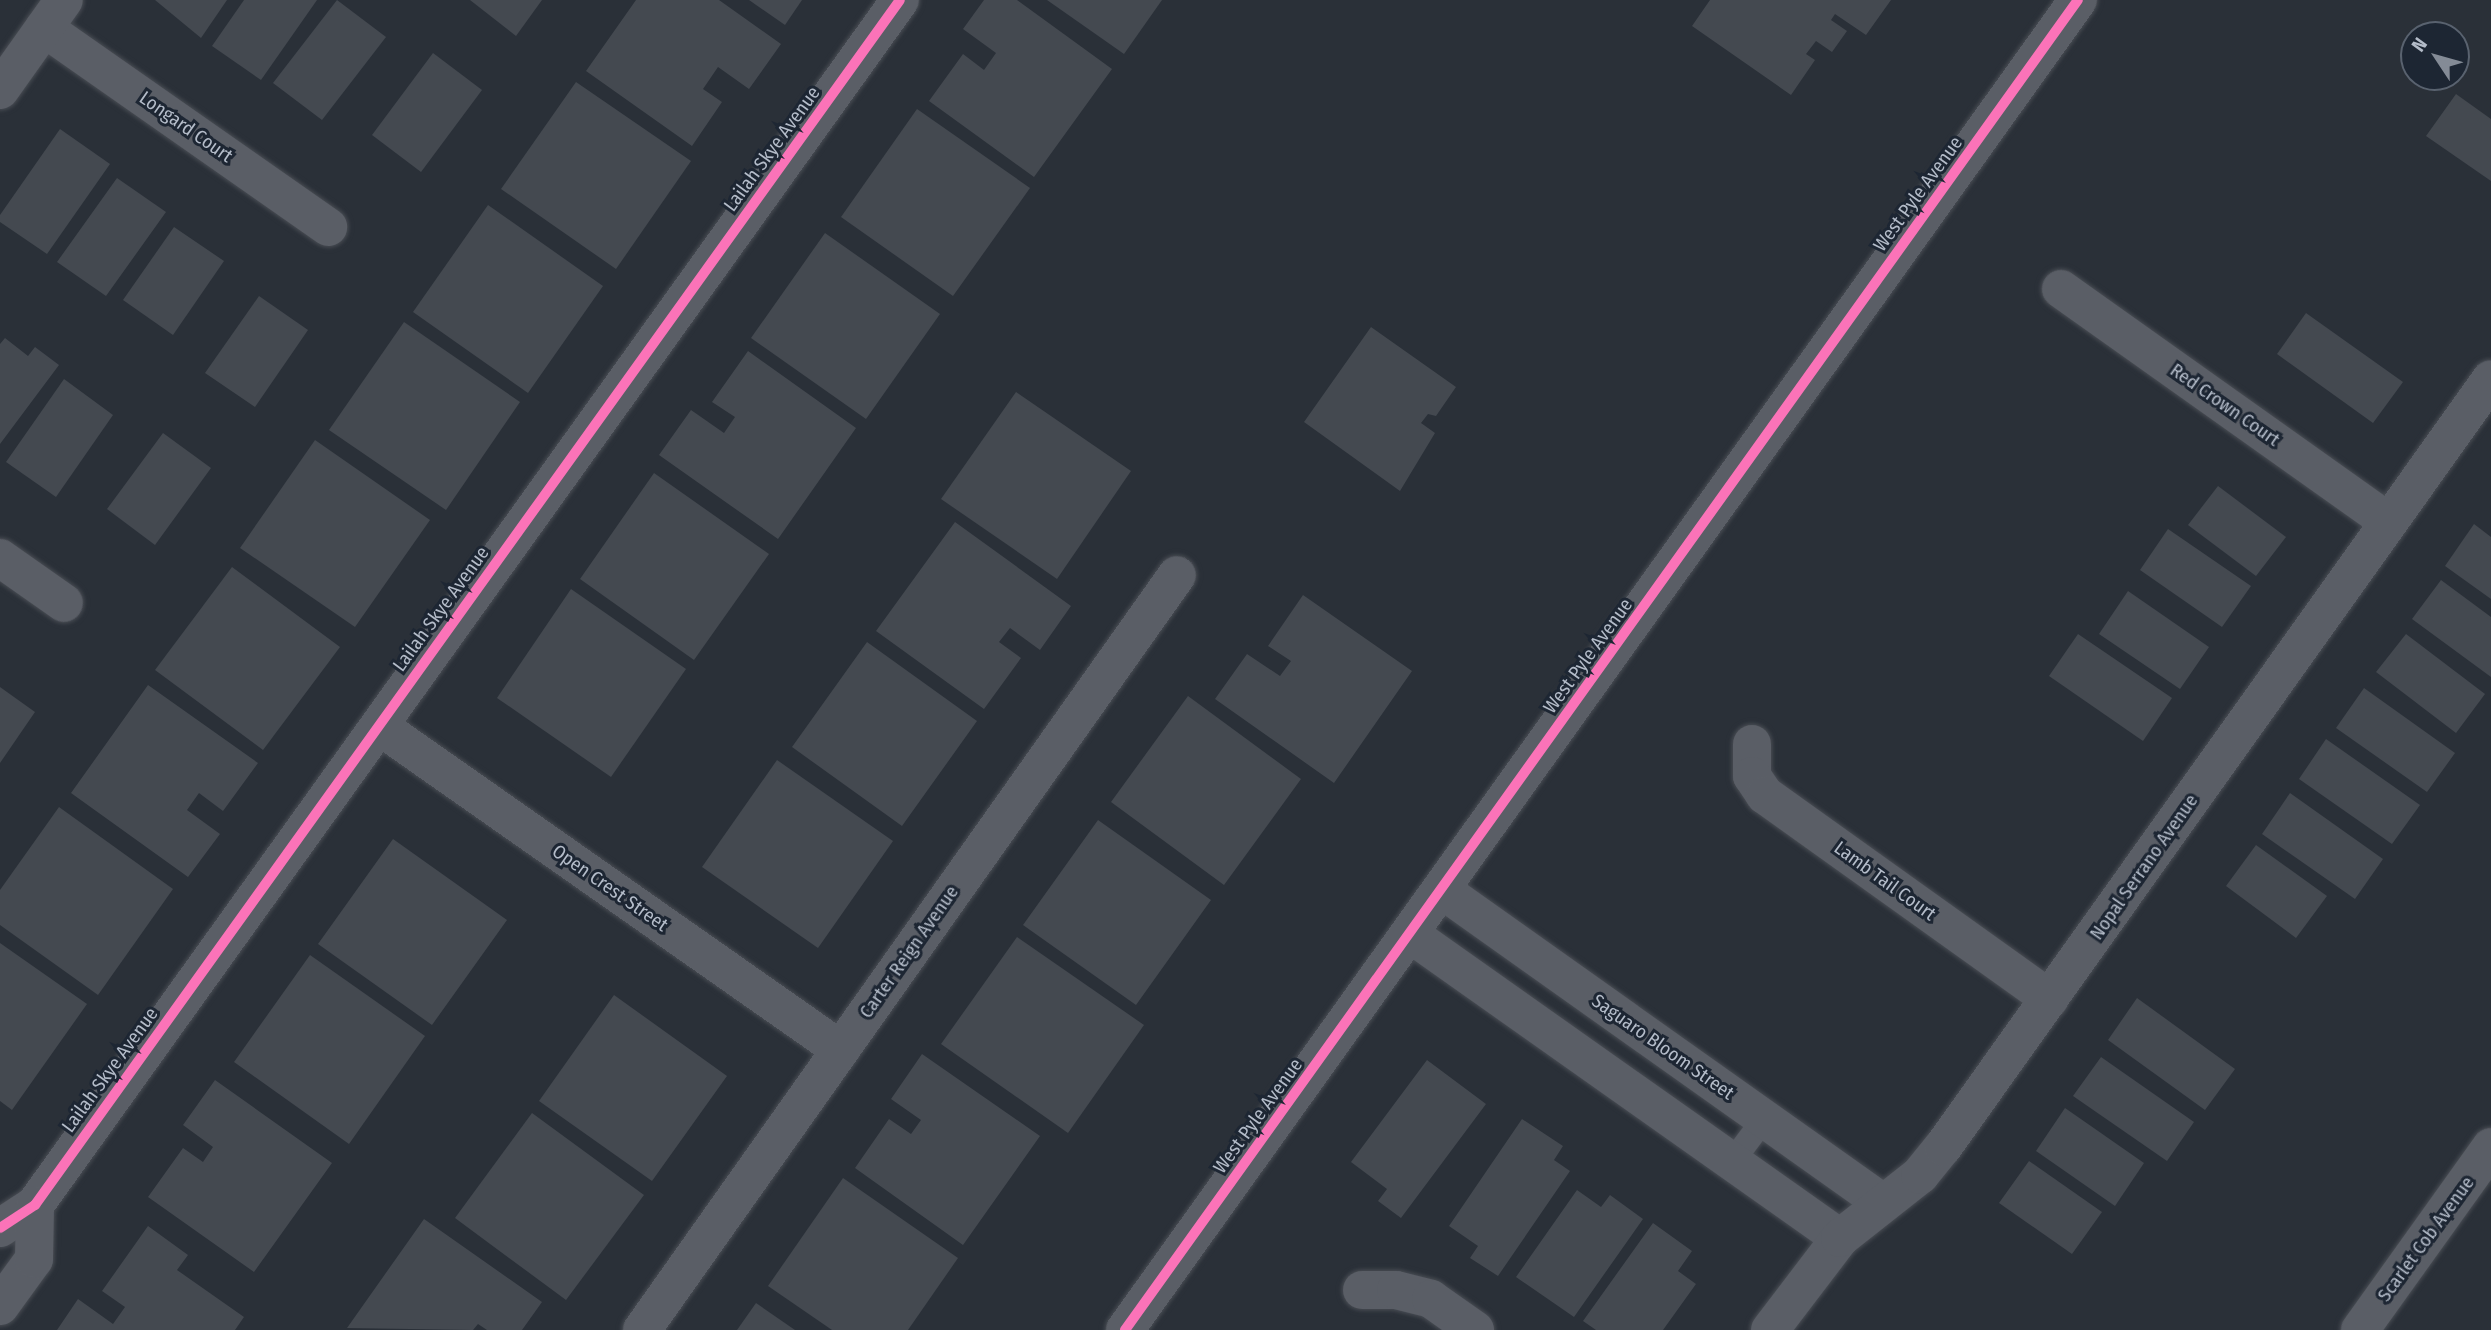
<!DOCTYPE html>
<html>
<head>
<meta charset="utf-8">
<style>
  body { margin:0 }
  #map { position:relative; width:2491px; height:1330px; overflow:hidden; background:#2a3038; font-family:"Fira Sans Condensed",sans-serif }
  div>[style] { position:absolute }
  .building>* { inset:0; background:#444950 }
  .roads { filter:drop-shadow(0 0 2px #484c53) drop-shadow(0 0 2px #484c53) }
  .service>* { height:24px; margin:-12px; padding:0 12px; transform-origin:12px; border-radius:12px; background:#5a5e66 }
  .minor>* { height:38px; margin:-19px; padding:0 19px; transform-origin:19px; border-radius:19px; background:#5a5e66 }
  .tertiary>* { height:38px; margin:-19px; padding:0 19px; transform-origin:19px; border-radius:19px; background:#5a5e66 }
  .cycleway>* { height:10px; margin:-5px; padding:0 5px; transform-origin:5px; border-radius:5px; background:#fb73b8 }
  span { translate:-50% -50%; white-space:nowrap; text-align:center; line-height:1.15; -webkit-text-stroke:6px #1d2633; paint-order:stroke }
  .street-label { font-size:19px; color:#b4bcc9 }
  .north { position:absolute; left:2400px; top:21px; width:70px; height:70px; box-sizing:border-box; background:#1d2633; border:2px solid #59626f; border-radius:50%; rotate:306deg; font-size:19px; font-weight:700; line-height:28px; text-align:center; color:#b4bcc9 }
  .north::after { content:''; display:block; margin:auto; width:24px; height:32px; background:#848b96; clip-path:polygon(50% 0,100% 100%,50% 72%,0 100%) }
</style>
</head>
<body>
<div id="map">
  <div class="building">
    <i style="clip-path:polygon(155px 0,227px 0,201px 38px)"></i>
    <i style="clip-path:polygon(244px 0,317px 0,261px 80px,212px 46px)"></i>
    <i style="clip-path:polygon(337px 0,386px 37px,322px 120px,273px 83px)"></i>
    <i style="clip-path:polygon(470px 0,542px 0,516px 36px)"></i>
    <i style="clip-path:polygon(636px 0,719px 0,781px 44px,749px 89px,718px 67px,703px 89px,722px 102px,692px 146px,586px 71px)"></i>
    <i style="clip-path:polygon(749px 0,802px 0,785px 25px)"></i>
    <i style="clip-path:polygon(984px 0,1017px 0,1112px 69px,1034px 177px,929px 101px,963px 54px,984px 70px,996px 53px,963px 29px)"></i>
    <i style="clip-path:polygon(1047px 0,1162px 0,1124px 54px)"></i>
    <i style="clip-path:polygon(1710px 0,1891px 0,1866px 35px,1835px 14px,1831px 20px,1847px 31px,1832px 52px,1816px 41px,1806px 54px,1815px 60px,1791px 95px,1692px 26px)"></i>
    <i style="clip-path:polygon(433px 53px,482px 90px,421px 172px,372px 135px)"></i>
    <i style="clip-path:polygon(576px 82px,691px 161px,616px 269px,501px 189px)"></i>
    <i style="clip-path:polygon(2456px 94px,2491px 119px,2491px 181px,2426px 136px)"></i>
    <i style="clip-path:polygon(917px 109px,1030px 188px,953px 296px,841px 217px)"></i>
    <i style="clip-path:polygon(60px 129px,110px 164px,47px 254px,0 222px,0 215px)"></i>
    <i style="clip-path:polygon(117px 178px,166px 212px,106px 296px,57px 262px)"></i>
    <i style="clip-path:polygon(488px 205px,603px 286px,528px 393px,413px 312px)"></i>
    <i style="clip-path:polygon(174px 227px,224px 261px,173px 335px,123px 300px)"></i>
    <i style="clip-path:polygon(825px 233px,940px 314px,866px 419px,751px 338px)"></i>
    <i style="clip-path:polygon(259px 296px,308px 330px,255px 407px,205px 373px)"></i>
    <i style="clip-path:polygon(2306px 313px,2403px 382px,2373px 423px,2277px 354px)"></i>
    <i style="clip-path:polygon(404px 322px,520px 402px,446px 510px,329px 430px)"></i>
    <i style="clip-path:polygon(1371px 327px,1456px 387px,1436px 416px,1428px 414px,1421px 423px,1435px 433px,1400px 491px,1304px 422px)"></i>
    <i style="clip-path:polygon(5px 338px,28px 356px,35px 347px,59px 365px,0 444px,0 344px)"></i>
    <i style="clip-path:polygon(748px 351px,856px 428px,778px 539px,659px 455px,691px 410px,724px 433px,735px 417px,712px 402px)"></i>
    <i style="clip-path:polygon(64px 379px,113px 415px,56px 497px,6px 462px)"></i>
    <i style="clip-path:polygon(1016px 392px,1131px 471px,1057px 579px,941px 499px)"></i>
    <i style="clip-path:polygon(163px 433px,211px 468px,155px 545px,107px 509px)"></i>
    <i style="clip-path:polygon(315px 440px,430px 520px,355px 627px,240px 548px)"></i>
    <i style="clip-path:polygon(654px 473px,769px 554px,694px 660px,580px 579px)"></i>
    <i style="clip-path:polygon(2218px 486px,2286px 537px,2256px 576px,2188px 525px)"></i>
    <i style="clip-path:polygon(955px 522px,1071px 606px,1040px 650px,1010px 628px,999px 642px,1021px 658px,984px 709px,876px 631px)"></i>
    <i style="clip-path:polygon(2474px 524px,2491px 537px,2491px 599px,2445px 566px)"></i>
    <i style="clip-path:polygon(2168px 529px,2251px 586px,2222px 627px,2140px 570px)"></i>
    <i style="clip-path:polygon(232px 567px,340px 647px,263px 750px,155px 670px)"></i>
    <i style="clip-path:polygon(2441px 580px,2491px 617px,2491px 677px,2412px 619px)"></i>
    <i style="clip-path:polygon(571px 589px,686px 669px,611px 777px,497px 698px)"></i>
    <i style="clip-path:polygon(2128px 591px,2209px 647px,2180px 689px,2099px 634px)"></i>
    <i style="clip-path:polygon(1303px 595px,1412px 671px,1334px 783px,1215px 699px,1247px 654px,1280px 676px,1291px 661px,1268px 646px)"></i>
    <i style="clip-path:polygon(2078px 634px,2172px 698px,2143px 741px,2049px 676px)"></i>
    <i style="clip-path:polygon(2406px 634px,2485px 694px,2456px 733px,2376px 672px)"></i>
    <i style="clip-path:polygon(867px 642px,977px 721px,902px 826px,792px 747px)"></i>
    <i style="clip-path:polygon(148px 685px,258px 763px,223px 811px,199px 793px,187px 810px,220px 834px,188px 877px,71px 793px)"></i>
    <i style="clip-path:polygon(0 687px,35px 712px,0 763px)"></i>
    <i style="clip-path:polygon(2364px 688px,2455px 753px,2427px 792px,2336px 728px)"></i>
    <i style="clip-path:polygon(1188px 696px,1301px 779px,1224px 885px,1111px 802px)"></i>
    <i style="clip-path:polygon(2326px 739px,2420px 805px,2392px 844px,2299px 779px)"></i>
    <i style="clip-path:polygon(777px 760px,893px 841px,818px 948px,702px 867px)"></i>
    <i style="clip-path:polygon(2290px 793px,2383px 859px,2355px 899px,2262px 834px)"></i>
    <i style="clip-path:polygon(59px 807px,173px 889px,98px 995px,0 925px,0 890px)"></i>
    <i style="clip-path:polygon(1098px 820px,1211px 900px,1136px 1005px,1023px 925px)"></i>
    <i style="clip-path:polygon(393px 839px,507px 920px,432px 1025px,318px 944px)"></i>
    <i style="clip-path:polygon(2256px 845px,2327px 896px,2296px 938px,2226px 886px)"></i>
    <i style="clip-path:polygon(1017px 937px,1144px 1025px,1068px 1133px,941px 1044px)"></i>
    <i style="clip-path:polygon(0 943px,87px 1004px,12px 1110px,0 1101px)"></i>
    <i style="clip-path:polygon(310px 955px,425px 1036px,349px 1144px,234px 1062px)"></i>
    <i style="clip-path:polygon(614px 995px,727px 1076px,652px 1181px,539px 1101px)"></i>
    <i style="clip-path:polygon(2137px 998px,2235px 1069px,2205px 1110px,2108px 1040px)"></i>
    <i style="clip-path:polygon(922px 1054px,1040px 1136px,963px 1245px,855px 1168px,889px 1119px,911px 1134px,921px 1120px,891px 1099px)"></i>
    <i style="clip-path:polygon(2101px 1057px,2194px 1122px,2167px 1161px,2073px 1096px)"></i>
    <i style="clip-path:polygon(1427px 1060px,1486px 1104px,1401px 1218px,1378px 1201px,1387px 1189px,1351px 1162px)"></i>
    <i style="clip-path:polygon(215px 1080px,332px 1163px,254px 1272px,148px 1197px,183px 1148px,203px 1162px,213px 1147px,183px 1125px)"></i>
    <i style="clip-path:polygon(2065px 1108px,2144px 1163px,2115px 1206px,2036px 1151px)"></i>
    <i style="clip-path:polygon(532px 1113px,644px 1195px,566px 1300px,455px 1218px)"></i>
    <i style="clip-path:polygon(1522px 1119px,1563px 1146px,1554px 1160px,1570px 1171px,1498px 1276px,1470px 1258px,1478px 1246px,1449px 1226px)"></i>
    <i style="clip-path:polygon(2029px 1161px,2102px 1212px,2072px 1254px,1999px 1203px)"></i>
    <i style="clip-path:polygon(843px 1178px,958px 1258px,908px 1330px,832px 1330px,768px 1286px)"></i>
    <i style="clip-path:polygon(1577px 1190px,1601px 1207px,1610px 1195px,1643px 1219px,1574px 1317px,1516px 1277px)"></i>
    <i style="clip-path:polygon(424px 1219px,542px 1302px,522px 1330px,487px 1330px,478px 1324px,473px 1330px,347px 1328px)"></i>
    <i style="clip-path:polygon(1653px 1223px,1692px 1251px,1678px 1271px,1696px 1284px,1663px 1330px,1596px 1330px,1583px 1321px)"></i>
    <i style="clip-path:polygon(148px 1226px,188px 1255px,177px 1270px,244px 1317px,235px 1330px,57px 1330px,78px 1299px,113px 1324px,125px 1307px,102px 1291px)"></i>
    <i style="clip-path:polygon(756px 1303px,795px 1330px,737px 1330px)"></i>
  </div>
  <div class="roads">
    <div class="service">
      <i style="left:1732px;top:1162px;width:54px;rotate:-53.3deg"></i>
    </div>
    <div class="minor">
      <i style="left:44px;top:28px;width:347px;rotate:35deg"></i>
      <i style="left:0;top:90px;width:110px;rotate:-54.6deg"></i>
      <i style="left:2061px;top:289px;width:402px;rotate:35.4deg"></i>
      <i style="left:0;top:558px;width:78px;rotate:35.1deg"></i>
      <i style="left:379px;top:726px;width:564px;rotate:35.04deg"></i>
      <i style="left:1752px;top:744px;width:32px;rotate:90deg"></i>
      <i style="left:1752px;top:776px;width:23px;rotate:56deg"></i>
      <i style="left:1765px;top:795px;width:350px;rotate:35.6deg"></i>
      <i style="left:1442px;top:890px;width:541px;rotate:35.37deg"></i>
      <i style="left:1410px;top:934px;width:527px;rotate:35.26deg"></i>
      <i style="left:0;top:1228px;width:42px;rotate:-33.3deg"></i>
      <i style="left:35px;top:1205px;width:1483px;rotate:-54.33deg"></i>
      <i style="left:1362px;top:1290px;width:34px"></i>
      <i style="left:1396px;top:1290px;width:36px;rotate:14deg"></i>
      <i style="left:1431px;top:1299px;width:54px;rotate:35.2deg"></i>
      <i style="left:0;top:1306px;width:58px;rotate:-54.1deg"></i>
      <i style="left:34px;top:1259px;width:54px;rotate:-88.9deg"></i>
      <i style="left:642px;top:1330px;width:925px;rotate:-54.68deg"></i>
      <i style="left:1770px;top:1330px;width:116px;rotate:-52.7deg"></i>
      <i style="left:1840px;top:1238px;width:102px;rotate:-38.2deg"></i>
      <i style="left:1920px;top:1175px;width:36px;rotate:-51deg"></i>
      <i style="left:1943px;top:1147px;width:943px;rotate:-54.49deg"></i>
      <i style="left:2360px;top:1330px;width:225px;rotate:-54.4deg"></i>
    </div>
    <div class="tertiary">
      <i style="left:1125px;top:1330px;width:1636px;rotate:-54.38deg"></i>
    </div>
  </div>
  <div class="cycleway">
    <i style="left:0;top:1228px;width:42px;rotate:-33.3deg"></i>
    <i style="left:35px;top:1205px;width:1483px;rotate:-54.33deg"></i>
    <i style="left:1125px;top:1330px;width:1636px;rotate:-54.38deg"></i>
  </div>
  <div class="street-label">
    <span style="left:186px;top:127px;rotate:35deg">Longard Court</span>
    <span style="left:772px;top:149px;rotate:-54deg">Lailah Skye Avenue</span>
    <span style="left:1918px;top:194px;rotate:-54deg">West Pyle Avenue</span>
    <span style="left:2225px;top:405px;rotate:35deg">Red Crown Court</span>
    <span style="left:441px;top:609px;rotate:-54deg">Lailah Skye Avenue</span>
    <span style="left:1588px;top:656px;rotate:-54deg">West Pyle Avenue</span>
    <span style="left:2144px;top:867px;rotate:-55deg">Nopal Serrano Avenue</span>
    <span style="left:1885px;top:881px;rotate:36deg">Lamb Tail Court</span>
    <span style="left:610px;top:888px;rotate:35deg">Open Crest Street</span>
    <span style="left:909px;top:952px;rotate:-55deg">Carter Reign Avenue</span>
    <span style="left:1663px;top:1047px;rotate:35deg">Saguaro Bloom Street</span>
    <span style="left:110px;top:1070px;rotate:-54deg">Lailah Skye Avenue</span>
    <span style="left:1258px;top:1116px;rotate:-54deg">West Pyle Avenue</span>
    <span style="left:2426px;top:1239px;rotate:-54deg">Scarlet Cob Avenue</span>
  </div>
  <div class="north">N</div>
</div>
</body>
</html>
